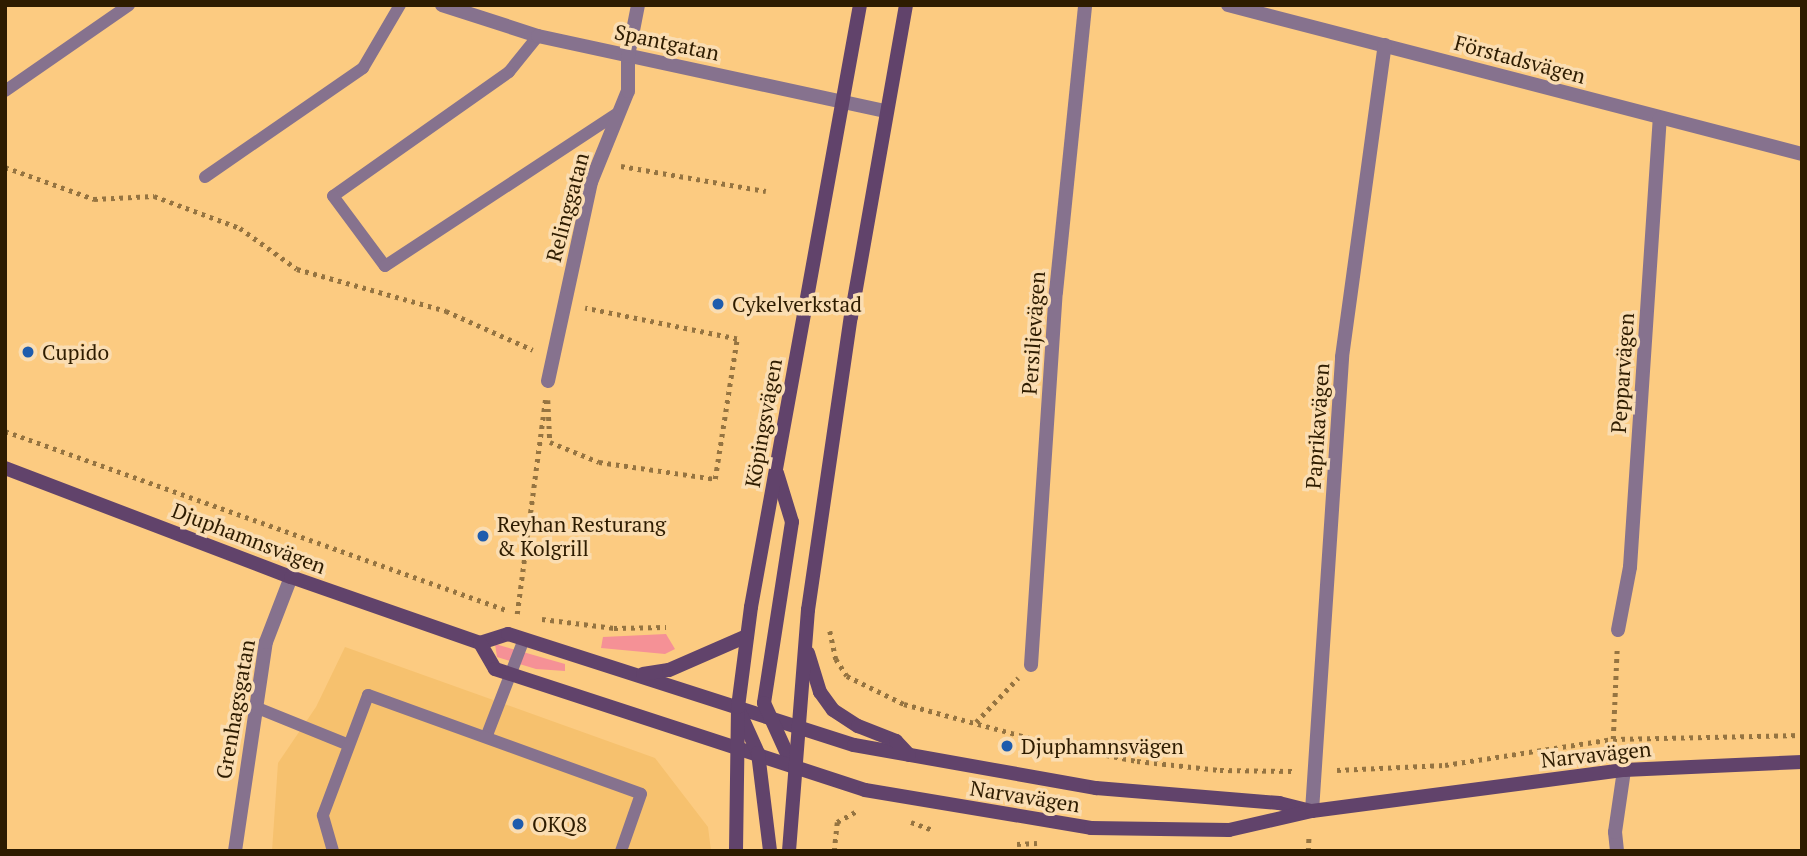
<!DOCTYPE html>
<html>
<head>
<meta charset="utf-8">
<style>
  body { margin:0 }
  #map { position:relative; width:1807px; height:856px; overflow:hidden; background:#fccb81; font-family:"PT Serif",serif }
  div>[style] { position:absolute }
  .built>* { inset:0; background:#f6c16e }
  .green>* { inset:0; background:#f59196 }
  .path>* { height:4.5px; margin-top:-2.25px; transform-origin:0; background:repeating-linear-gradient(90deg,#957441 0 3.5px,transparent 0 8.5px) }
  .lane>* { height:12px; margin:-6px; padding:0 6px; transform-origin:6px; border-radius:6px; background:#86728e }
  .street>* { height:14px; margin:-7px; padding:0 7px; transform-origin:7px; border-radius:7px; background:#86728e }
  .secondary>* { height:14px; margin:-7px; padding:0 7px; transform-origin:7px; border-radius:7px; background:#61436b }
  .dots>* { width:19px; height:19px; translate:-50% -50%; box-sizing:border-box; border:4px solid #faddb2; border-radius:50% }
  span { translate:-50% -50%; white-space:nowrap; text-align:center; line-height:1.15; -webkit-text-stroke:7px #faddb2; paint-order:stroke }
  .street-label { font-size:21px; color:#2e1c00 }
  .poi-label { font-size:21px; color:#2e1c00 }
  .left { translate:0 -50%; text-align:left }
  .frame { position:absolute; inset:0; border:7px solid #2e1c00; pointer-events:none }
</style>
</head>
<body>
<div id="map">
  <div class="built">
    <i style="clip-path:polygon(345px 647px,655px 758px,708px 827px,711px 851px,272px 851px,278px 763px,316px 707px)"></i>
  </div>
  <div class="green">
    <i style="clip-path:polygon(666px 634px,675px 649px,665px 654px,601px 648px,603px 637px)"></i>
    <i style="clip-path:polygon(495px 644px,565px 664px,565px 671px,536px 669px,497px 657px)"></i>
  </div>
  <div class="path">
    <i style="left:621px;top:166px;width:147px;rotate:9.8deg"></i>
    <i style="left:5px;top:167px;width:95px;rotate:19.8deg"></i>
    <i style="left:94px;top:199px;width:60px;rotate:-2.9deg"></i>
    <i style="left:154px;top:196px;width:92px;rotate:20.4deg"></i>
    <i style="left:240px;top:228px;width:70px;rotate:35.7deg"></i>
    <i style="left:297px;top:269px;width:155px;rotate:15.7deg"></i>
    <i style="left:446px;top:311px;width:95px;rotate:24.1deg"></i>
    <i style="left:548px;top:400px;width:42px;rotate:87.3deg"></i>
    <i style="left:550px;top:442px;width:53px;rotate:22.2deg"></i>
    <i style="left:599px;top:462px;width:117px;rotate:8.3deg"></i>
    <i style="left:715px;top:479px;width:142px;rotate:-81.1deg"></i>
    <i style="left:737px;top:339px;width:155px;rotate:-168.5deg"></i>
    <i style="left:5px;top:431px;width:535px;rotate:19.65deg"></i>
    <i style="left:517px;top:614px;width:216px;rotate:-82.5deg"></i>
    <i style="left:542px;top:619px;width:73px;rotate:7.1deg"></i>
    <i style="left:614px;top:628px;width:52px;rotate:-1.1deg"></i>
    <i style="left:830px;top:631px;width:29px;rotate:78deg"></i>
    <i style="left:836px;top:659px;width:20px;rotate:57deg"></i>
    <i style="left:847px;top:676px;width:64px;rotate:26.2deg"></i>
    <i style="left:904px;top:704px;width:157px;rotate:15.1deg"></i>
    <i style="left:1056px;top:745px;width:83px;rotate:11.2deg"></i>
    <i style="left:1137px;top:761px;width:83px;rotate:6.2deg"></i>
    <i style="left:1220px;top:770px;width:73px;rotate:0.8deg"></i>
    <i style="left:976px;top:722px;width:61px;rotate:-46.3deg"></i>
    <i style="left:1613px;top:739px;width:91px;rotate:-87.5deg"></i>
    <i style="left:1337px;top:770px;width:108px;rotate:-2.7deg"></i>
    <i style="left:1445px;top:765px;width:170px;rotate:-8.8deg"></i>
    <i style="left:1613px;top:739px;width:189px;rotate:-1.2deg"></i>
    <i style="left:911px;top:822px;width:23px;rotate:20deg"></i>
    <i style="left:1017px;top:844px;width:20px;rotate:-3deg"></i>
    <i style="left:834px;top:851px;width:29px;rotate:-84deg"></i>
    <i style="left:837px;top:822px;width:25px;rotate:-29deg"></i>
    <i style="left:1308px;top:851px;width:17px;rotate:-87deg"></i>
  </div>
  <div class="lane">
    <i style="left:538px;top:36px;width:46px;rotate:128.9deg"></i>
    <i style="left:509px;top:72px;width:215px;rotate:144.8deg"></i>
    <i style="left:333px;top:196px;width:87px;rotate:53.4deg"></i>
    <i style="left:385px;top:266px;width:280px;rotate:-33.3deg"></i>
    <i style="left:5px;top:91px;width:151px;rotate:-34.7deg"></i>
    <i style="left:205px;top:177px;width:192px;rotate:-34.6deg"></i>
    <i style="left:363px;top:68px;width:73px;rotate:-59.6deg"></i>
    <i style="left:255px;top:707px;width:101px;rotate:22deg"></i>
    <i style="left:487px;top:735px;width:103px;rotate:-68.9deg"></i>
    <i style="left:333px;top:851px;width:37px;rotate:-106deg"></i>
    <i style="left:323px;top:815px;width:128px;rotate:-69.4deg"></i>
    <i style="left:368px;top:695px;width:290px;rotate:19.9deg"></i>
    <i style="left:641px;top:794px;width:60px;rotate:109.3deg"></i>
  </div>
  <div class="street">
    <i style="left:442px;top:5px;width:101px;rotate:17.9deg"></i>
    <i style="left:538px;top:36px;width:355px;rotate:12.2deg"></i>
    <i style="left:1228px;top:5px;width:593px;rotate:14.55deg"></i>
    <i style="left:548px;top:381px;width:204px;rotate:-77.8deg"></i>
    <i style="left:591px;top:182px;width:98px;rotate:-67.9deg"></i>
    <i style="left:628px;top:91px;width:35px;rotate:-90deg"></i>
    <i style="left:628px;top:56px;width:52px;rotate:-78.9deg"></i>
    <i style="left:1618px;top:630px;width:64px;rotate:-79.2deg"></i>
    <i style="left:1630px;top:567px;width:450px;rotate:-86.2deg"></i>
    <i style="left:1031px;top:665px;width:374px;rotate:-86.2deg"></i>
    <i style="left:1056px;top:292px;width:288px;rotate:-84.2deg"></i>
    <i style="left:1312px;top:811px;width:455px;rotate:-86.2deg"></i>
    <i style="left:1342px;top:357px;width:315px;rotate:-82.2deg"></i>
    <i style="left:235px;top:851px;width:211px;rotate:-81.6deg"></i>
    <i style="left:266px;top:642px;width:70px;rotate:-69deg"></i>
    <i style="left:1617px;top:851px;width:19px;rotate:-96deg"></i>
    <i style="left:1615px;top:832px;width:63px;rotate:-81.7deg"></i>
  </div>
  <div class="secondary">
    <i style="left:5px;top:468px;width:306px;rotate:20.9deg"></i>
    <i style="left:291px;top:577px;width:200px;rotate:19.2deg"></i>
    <i style="left:480px;top:643px;width:29px;rotate:-18deg"></i>
    <i style="left:508px;top:634px;width:363px;rotate:17.8deg"></i>
    <i style="left:854px;top:745px;width:246px;rotate:10.1deg"></i>
    <i style="left:1096px;top:788px;width:184px;rotate:4.7deg"></i>
    <i style="left:1279px;top:803px;width:33px;rotate:14deg"></i>
    <i style="left:777px;top:473px;width:51px;rotate:73deg"></i>
    <i style="left:792px;top:522px;width:183px;rotate:98.8deg"></i>
    <i style="left:764px;top:703px;width:70px;rotate:65.6deg"></i>
    <i style="left:480px;top:643px;width:30px;rotate:60deg"></i>
    <i style="left:495px;top:669px;width:389px;rotate:18.1deg"></i>
    <i style="left:865px;top:790px;width:229px;rotate:9.5deg"></i>
    <i style="left:1091px;top:828px;width:138px;rotate:0.8deg"></i>
    <i style="left:1229px;top:830px;width:85px;rotate:-12.9deg"></i>
    <i style="left:1312px;top:811px;width:315px;rotate:-7.5deg"></i>
    <i style="left:1624px;top:770px;width:178px;rotate:-2.6deg"></i>
    <i style="left:808px;top:653px;width:41px;rotate:72.9deg"></i>
    <i style="left:820px;top:692px;width:22px;rotate:54deg"></i>
    <i style="left:833px;top:710px;width:30px;rotate:33deg"></i>
    <i style="left:858px;top:726px;width:41px;rotate:21.5deg"></i>
    <i style="left:896px;top:741px;width:19px;rotate:47deg"></i>
    <i style="left:643px;top:674px;width:26px;rotate:-9deg"></i>
    <i style="left:669px;top:670px;width:85px;rotate:-23.6deg"></i>
    <i style="left:740px;top:713px;width:44px;rotate:65.8deg"></i>
    <i style="left:758px;top:753px;width:99px;rotate:83deg"></i>
    <i style="left:736px;top:851px;width:144px;rotate:-89.2deg"></i>
    <i style="left:738px;top:707px;width:101px;rotate:-82.6deg"></i>
    <i style="left:751px;top:607px;width:612px;rotate:-79.74deg"></i>
    <i style="left:789px;top:851px;width:242px;rotate:-85.5deg"></i>
    <i style="left:808px;top:610px;width:296px;rotate:-81.7deg"></i>
    <i style="left:851px;top:317px;width:317px;rotate:-80deg"></i>
  </div>
  <div class="dots">
    <i style="left:718px;top:304px;background:#1e5cad"></i>
    <i style="left:28px;top:352px;background:#1e5cad"></i>
    <i style="left:483px;top:536px;background:#1e5cad"></i>
    <i style="left:1007px;top:746px;background:#1e5cad"></i>
    <i style="left:518px;top:824px;background:#1e5cad"></i>
  </div>
  <div class="street-label">
    <span style="left:667px;top:42px;rotate:12deg">Spantgatan</span>
    <span style="left:1520px;top:59px;rotate:15deg">Förstadsvägen</span>
    <span style="left:567px;top:207px;rotate:-75deg">Relinggatan</span>
    <span style="left:1033px;top:333px;rotate:-86deg">Persiljevägen</span>
    <span style="left:1622px;top:373px;rotate:-86deg">Pepparvägen</span>
    <span style="left:763px;top:423px;rotate:-80deg">Köpingsvägen</span>
    <span style="left:1317px;top:426px;rotate:-86deg">Paprikavägen</span>
    <span style="left:249px;top:538px;rotate:21deg">Djuphamnsvägen</span>
    <span style="left:235px;top:709px;rotate:-80deg">Grenhagsgatan</span>
    <span style="left:1596px;top:754px;rotate:-6deg">Narvavägen</span>
    <span style="left:1025px;top:796px;rotate:9deg">Narvavägen</span>
  </div>
  <div class="poi-label">
    <span class="left" style="left:732px;top:304px">Cykelverkstad</span>
    <span class="left" style="left:42px;top:352px">Cupido</span>
    <span class="left" style="left:497px;top:536px">Reyhan Resturang<br>&amp; Kolgrill</span>
    <span class="left" style="left:1021px;top:746px">Djuphamnsvägen</span>
    <span class="left" style="left:532px;top:824px">OKQ8</span>
  </div>
  <div class="frame"></div>
</div>
</body>
</html>
